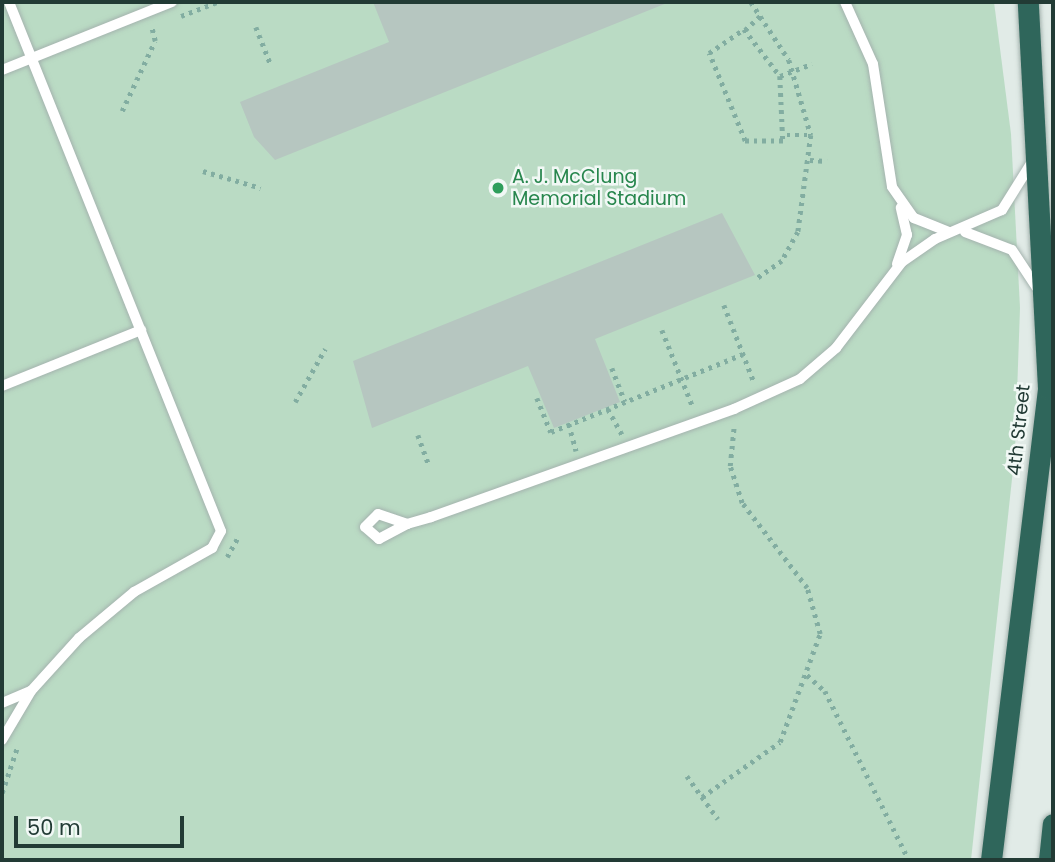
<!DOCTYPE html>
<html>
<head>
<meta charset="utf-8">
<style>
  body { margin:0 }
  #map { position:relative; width:1055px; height:862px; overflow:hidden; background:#e1ebe7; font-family:Poppins,sans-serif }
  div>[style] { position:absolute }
  .green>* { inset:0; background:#badbc4 }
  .building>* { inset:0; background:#b6c6c0 }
  .path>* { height:4.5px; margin-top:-2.25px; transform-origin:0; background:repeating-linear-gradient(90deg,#82ada1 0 3.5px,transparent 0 8.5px) }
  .roads { filter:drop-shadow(0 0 2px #a4b3ae) drop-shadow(0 0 2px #a4b3ae) }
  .lane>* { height:10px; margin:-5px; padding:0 5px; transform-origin:5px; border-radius:5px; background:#fff }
  .highway>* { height:21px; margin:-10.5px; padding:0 10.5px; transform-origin:10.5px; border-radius:10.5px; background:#2f665b }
  .dots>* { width:19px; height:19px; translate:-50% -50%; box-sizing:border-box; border:4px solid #f1f8f5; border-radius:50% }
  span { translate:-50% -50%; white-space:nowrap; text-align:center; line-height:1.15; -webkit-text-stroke:5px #f1f8f5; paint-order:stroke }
  .leisure-label { font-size:19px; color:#27864d }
  .left { translate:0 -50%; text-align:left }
  .street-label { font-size:19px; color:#223b35 }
  .frame { position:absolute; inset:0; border:4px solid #223b35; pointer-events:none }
  .scale { position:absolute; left:14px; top:816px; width:170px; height:32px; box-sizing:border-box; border:4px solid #223b35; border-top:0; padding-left:9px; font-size:21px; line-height:24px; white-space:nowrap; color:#223b35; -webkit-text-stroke:5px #f1f8f5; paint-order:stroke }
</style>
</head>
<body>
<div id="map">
  <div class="green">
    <i style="clip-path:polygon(2px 2px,994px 2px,1011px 134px,1020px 308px,1015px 451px,971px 860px,2px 860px)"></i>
  </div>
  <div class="building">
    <i style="clip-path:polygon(373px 2px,667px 2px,667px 3px,275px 160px,254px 137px,240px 102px,389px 42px)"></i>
    <i style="clip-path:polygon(722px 213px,755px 275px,595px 339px,620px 402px,554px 428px,528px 366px,372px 428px,353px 361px)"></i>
  </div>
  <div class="path">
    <i style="left:751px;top:2px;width:69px;rotate:56.8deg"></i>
    <i style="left:789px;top:60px;width:78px;rotate:73.7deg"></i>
    <i style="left:811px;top:135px;width:98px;rotate:97.6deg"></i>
    <i style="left:798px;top:232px;width:33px;rotate:119deg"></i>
    <i style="left:782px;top:261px;width:32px;rotate:145deg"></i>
    <i style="left:181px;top:16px;width:39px;rotate:-21deg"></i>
    <i style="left:256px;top:27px;width:41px;rotate:68.5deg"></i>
    <i style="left:744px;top:29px;width:59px;rotate:52.5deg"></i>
    <i style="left:780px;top:76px;width:65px;rotate:87.4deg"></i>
    <i style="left:783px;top:141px;width:38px;rotate:180deg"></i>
    <i style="left:745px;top:141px;width:95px;rotate:-112.2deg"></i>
    <i style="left:709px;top:53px;width:42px;rotate:-34.4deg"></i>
    <i style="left:745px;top:30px;width:23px;rotate:-43deg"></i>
    <i style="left:780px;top:76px;width:34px;rotate:-21deg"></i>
    <i style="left:122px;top:111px;width:77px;rotate:-64.8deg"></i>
    <i style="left:155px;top:41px;width:16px;rotate:-104deg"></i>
    <i style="left:787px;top:135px;width:23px"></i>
    <i style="left:810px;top:160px;width:17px;rotate:3deg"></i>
    <i style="left:203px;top:171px;width:60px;rotate:16.3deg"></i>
    <i style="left:724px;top:305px;width:83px;rotate:68.7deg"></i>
    <i style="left:662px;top:330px;width:83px;rotate:68.1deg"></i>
    <i style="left:612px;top:368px;width:36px;rotate:69deg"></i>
    <i style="left:537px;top:398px;width:37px;rotate:68deg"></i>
    <i style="left:551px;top:432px;width:207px;rotate:-22.1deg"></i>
    <i style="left:295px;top:402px;width:61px;rotate:-60.5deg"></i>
    <i style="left:608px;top:409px;width:29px;rotate:61deg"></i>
    <i style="left:569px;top:424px;width:28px;rotate:75deg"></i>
    <i style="left:418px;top:435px;width:32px;rotate:70deg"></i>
    <i style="left:227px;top:557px;width:23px;rotate:-61deg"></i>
    <i style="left:807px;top:675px;width:24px;rotate:42deg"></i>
    <i style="left:825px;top:691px;width:189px;rotate:63.6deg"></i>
    <i style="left:687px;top:776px;width:53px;rotate:54.2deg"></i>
    <i style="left:2px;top:793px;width:47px;rotate:-71.6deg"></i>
    <i style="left:702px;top:797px;width:95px;rotate:-35.2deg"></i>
    <i style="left:780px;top:742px;width:115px;rotate:-69.7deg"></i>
    <i style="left:820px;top:634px;width:48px;rotate:-105.8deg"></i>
    <i style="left:807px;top:588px;width:107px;rotate:-127.4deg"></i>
    <i style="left:742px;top:503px;width:39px;rotate:-108deg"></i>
    <i style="left:730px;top:466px;width:40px;rotate:-84.3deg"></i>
  </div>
  <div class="roads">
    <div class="lane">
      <i style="left:845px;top:2px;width:68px;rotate:65.7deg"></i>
      <i style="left:873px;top:64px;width:124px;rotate:81.2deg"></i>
      <i style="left:892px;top:187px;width:38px;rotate:55deg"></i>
      <i style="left:914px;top:218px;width:38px;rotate:22deg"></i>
      <i style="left:2px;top:70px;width:183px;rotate:-21.8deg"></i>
      <i style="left:965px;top:232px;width:50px;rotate:21deg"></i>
      <i style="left:1012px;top:250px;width:45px;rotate:56.7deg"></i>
      <i style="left:897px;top:264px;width:31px;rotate:-71deg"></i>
      <i style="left:907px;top:235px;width:28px;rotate:-103deg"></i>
      <i style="left:2px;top:386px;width:150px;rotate:-21.9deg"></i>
      <i style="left:407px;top:524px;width:32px;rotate:152deg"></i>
      <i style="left:379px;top:539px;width:18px;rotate:-139deg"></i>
      <i style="left:365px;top:527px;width:18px;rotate:-45deg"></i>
      <i style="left:378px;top:514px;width:31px;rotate:19deg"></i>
      <i style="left:407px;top:524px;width:25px;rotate:-16deg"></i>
      <i style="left:431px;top:517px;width:322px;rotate:-19.6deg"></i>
      <i style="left:734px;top:409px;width:72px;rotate:-24.4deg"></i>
      <i style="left:800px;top:379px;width:48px;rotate:-40.7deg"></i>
      <i style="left:836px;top:348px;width:108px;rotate:-52.5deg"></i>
      <i style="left:902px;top:262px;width:40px;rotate:-34.9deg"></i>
      <i style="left:935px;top:239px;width:73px;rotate:-23.4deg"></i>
      <i style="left:1002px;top:210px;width:57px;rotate:-58deg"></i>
      <i style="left:2px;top:703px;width:30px;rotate:-23deg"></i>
      <i style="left:2px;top:740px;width:57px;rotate:-59.4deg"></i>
      <i style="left:31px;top:691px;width:72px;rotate:-47.8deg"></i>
      <i style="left:79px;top:638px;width:72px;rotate:-39.9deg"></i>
      <i style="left:134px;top:592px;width:90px;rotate:-29.4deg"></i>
      <i style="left:212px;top:548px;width:19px;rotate:-62deg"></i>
      <i style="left:221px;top:531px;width:570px;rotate:-111.84deg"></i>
    </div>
    <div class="highway">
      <i style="left:991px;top:860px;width:475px;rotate:-83.1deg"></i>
      <i style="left:1048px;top:388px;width:387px;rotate:-93deg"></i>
      <i style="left:1049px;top:860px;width:36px;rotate:-84deg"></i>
    </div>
  </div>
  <div class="dots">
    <i style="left:498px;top:188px;background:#2e9e5b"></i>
  </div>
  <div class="leisure-label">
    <span class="left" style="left:512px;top:188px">A. J. McClung<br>Memorial Stadium</span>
  </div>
  <div class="street-label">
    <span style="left:1019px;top:430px;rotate:-84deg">4th Street</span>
  </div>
  <div class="frame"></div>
  <div class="scale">50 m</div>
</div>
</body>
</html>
